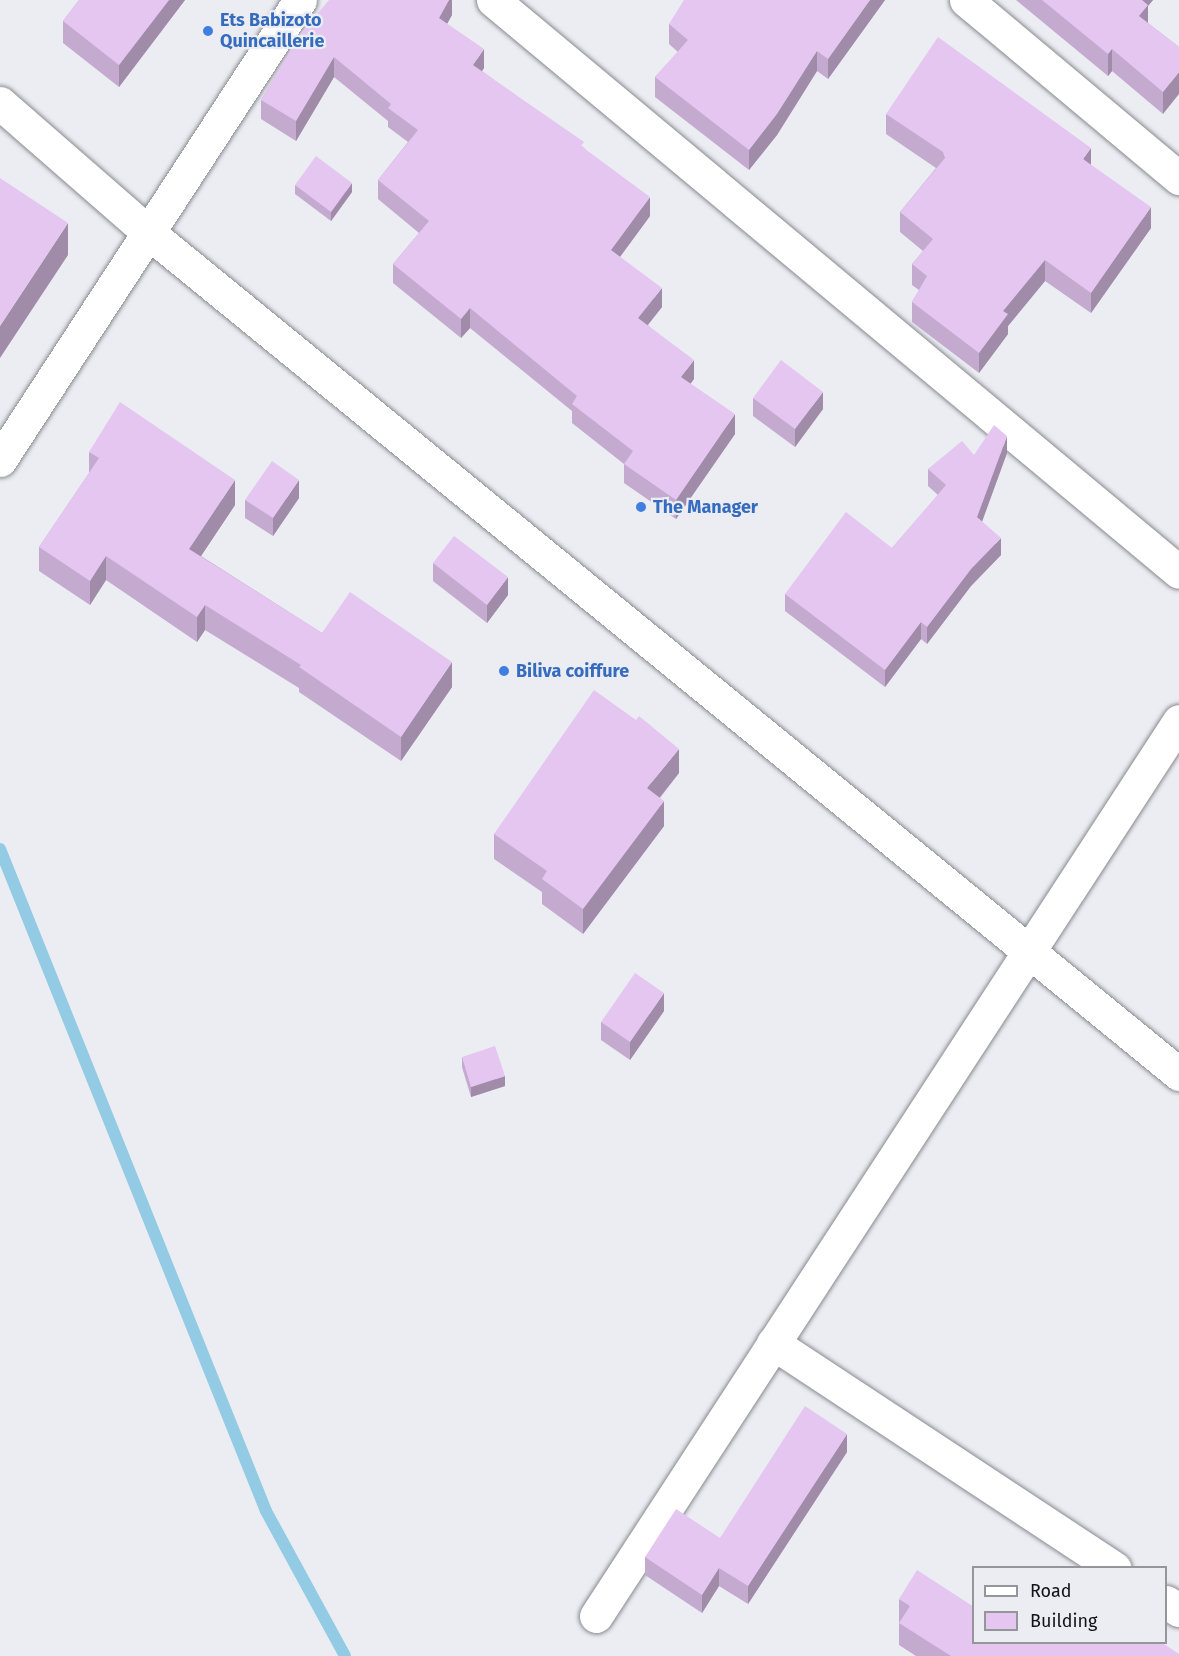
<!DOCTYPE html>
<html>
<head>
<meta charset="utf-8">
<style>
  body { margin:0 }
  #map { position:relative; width:1179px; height:1656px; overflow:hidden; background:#ebedf2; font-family:"Fira Sans",sans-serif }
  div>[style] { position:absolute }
  .stream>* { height:12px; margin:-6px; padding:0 6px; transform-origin:6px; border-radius:6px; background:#94cbe4 }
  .roads { filter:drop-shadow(0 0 2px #888a8f) drop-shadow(0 0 2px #888a8f) }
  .street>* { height:33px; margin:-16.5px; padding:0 16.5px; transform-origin:16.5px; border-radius:16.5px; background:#fff }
  .secondary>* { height:33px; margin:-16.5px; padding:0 16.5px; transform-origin:16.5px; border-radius:16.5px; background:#fff }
  .wall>* { inset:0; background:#c4aacf }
  .shaded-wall>* { inset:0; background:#a08ba9 }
  .building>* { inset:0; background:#e4c6f1 }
  .dots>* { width:16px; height:16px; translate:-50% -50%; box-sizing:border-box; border:3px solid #ebedf2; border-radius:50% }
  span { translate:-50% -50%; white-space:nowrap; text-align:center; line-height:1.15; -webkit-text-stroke:4.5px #ebedf2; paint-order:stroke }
  .shop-label { font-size:18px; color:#366cbe; font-weight:700 }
  .left { translate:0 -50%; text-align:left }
  .legend { position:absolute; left:972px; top:1566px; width:195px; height:78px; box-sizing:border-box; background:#ebedf2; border:2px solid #95969a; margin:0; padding:8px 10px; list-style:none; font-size:18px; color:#131416 }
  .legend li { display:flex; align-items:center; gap:12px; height:30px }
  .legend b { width:30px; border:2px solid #95969a }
</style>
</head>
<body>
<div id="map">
  <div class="stream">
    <i style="left:0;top:849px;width:713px;rotate:68.11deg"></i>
    <i style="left:266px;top:1511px;width:165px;rotate:61.4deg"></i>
  </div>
  <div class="roads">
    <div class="street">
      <i style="left:493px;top:0;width:893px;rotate:39.82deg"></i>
      <i style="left:966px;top:0;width:278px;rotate:39.9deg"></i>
      <i style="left:773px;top:1343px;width:409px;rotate:33.4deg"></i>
      <i style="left:1166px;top:1602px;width:15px;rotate:32deg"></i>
      <i style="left:596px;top:1616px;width:1068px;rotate:-56.92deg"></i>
    </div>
    <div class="secondary">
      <i style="left:0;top:103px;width:198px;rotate:41.1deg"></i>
      <i style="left:149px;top:233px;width:1330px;rotate:39.23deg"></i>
      <i style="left:0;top:460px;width:549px;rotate:-56.89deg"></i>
    </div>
  </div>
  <div class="wall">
    <i style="clip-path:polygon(79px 0,185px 0,119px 87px,63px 43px,63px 21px)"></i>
    <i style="clip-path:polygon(452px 0,452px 15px,447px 24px,484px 68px,482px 71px,584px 148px,650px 216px,620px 257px,662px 307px,648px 325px,694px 379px,690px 384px,735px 434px,676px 519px,624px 483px,624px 464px,572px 423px,572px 411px,470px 328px,461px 338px,393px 283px,393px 264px,419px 233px,378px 199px,378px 180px,408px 142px,388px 127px,388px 121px,334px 77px,296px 141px,261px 119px,261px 100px,300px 34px)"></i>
    <i style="clip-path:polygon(885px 0,828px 79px,817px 71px,777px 135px,749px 170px,655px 97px,655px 77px,678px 52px,669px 44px,669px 24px)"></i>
    <i style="clip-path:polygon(1016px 0,1153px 0,1148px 6px,1148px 23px,1179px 47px,1163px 114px,1112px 71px,1108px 76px)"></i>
    <i style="clip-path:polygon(886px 114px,1091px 165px,1151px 228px,1091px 313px,1045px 281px,1008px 326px,1008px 334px,979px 373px,912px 322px,912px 302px,919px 290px,912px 285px,912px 264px,923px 251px,900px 232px,900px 212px,936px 168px,886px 134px)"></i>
    <i style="clip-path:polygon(295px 185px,352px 192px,331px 221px,295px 194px)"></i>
    <i style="clip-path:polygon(753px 398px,823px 409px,795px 447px,753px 416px)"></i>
    <i style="clip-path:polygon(89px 452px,235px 505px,201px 556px,322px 633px,452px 687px,401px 761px,299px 692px,299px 688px,205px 630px,197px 642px,106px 580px,90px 605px,39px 571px,39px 547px,89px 473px)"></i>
    <i style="clip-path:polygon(1007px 453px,982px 522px,1001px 555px,971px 586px,927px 644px,921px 639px,885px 687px,785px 611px,785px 594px,892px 548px,938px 495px,928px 486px,928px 469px,974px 455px)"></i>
    <i style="clip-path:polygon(299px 498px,273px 536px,245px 518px,245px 500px)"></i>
    <i style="clip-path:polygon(433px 563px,508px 595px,487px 623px,433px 581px)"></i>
    <i style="clip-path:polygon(679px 773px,660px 798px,664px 826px,583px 934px,542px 904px,542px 892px,494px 859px,494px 834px)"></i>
    <i style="clip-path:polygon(664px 1011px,630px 1060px,601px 1040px,601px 1022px)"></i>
    <i style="clip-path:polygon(462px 1057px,505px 1086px,471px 1097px,462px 1067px)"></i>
    <i style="clip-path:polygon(847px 1452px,748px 1604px,719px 1586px,702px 1613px,645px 1575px,645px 1557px,720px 1538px)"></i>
    <i style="clip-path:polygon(899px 1599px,974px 1642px,1179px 1656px,916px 1656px,899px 1645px)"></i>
  </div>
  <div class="shaded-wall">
    <i style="clip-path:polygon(169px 0,185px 0,119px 87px,119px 65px)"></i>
    <i style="clip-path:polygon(449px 0,452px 0,452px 15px,439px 38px,439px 18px)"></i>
    <i style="clip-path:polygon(870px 0,885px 0,828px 79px,828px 59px)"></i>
    <i style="clip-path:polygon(1138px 0,1153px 0,1148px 6px,1148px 27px,1138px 18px)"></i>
    <i style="clip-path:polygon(484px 49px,484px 68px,473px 84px,473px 65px)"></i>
    <i style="clip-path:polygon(1112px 49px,1112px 71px,1108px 76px,1108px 54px)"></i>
    <i style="clip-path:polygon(817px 51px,817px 71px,777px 135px,749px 170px,749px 150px)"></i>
    <i style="clip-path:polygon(334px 57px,334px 77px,296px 141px,296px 121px)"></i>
    <i style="clip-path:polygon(1179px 72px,1179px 94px,1163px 114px,1163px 92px)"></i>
    <i style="clip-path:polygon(1091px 148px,1091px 168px,1083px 159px)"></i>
    <i style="clip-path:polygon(352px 183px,352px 192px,331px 221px,331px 212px)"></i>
    <i style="clip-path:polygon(650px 197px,650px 216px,611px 269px,611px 250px)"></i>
    <i style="clip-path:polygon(1151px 207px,1151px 228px,1091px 313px,1091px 293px)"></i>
    <i style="clip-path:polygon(68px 223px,68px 255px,0 358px,0 326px)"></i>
    <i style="clip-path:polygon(1045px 260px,1045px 281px,1008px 326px,1008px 334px,979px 373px,979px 353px,1003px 311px)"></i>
    <i style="clip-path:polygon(662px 288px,662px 307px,638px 337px,638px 318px)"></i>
    <i style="clip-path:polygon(470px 308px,470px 328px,461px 338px,461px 319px)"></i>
    <i style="clip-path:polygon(694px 360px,694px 379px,681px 397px,681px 377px)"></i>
    <i style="clip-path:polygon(823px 392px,823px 409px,795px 447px,795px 429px)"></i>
    <i style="clip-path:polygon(735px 414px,735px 434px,676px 519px,676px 500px)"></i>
    <i style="clip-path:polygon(1007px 436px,1007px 453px,977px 535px,977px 517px)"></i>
    <i style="clip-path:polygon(235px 480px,235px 505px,189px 574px,189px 549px)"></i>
    <i style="clip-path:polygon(299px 480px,299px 498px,273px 536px,273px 518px)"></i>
    <i style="clip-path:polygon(1001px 538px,1001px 555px,971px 586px,927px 644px,927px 627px,971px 569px)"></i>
    <i style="clip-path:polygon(106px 556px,106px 580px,90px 605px,90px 581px)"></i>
    <i style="clip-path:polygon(508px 577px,508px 595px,487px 623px,487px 605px)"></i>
    <i style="clip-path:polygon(205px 605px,205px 630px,197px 642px,197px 617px)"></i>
    <i style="clip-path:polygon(921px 622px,921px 639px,885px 687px,885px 670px)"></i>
    <i style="clip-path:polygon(452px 662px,452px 687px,401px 761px,401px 737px)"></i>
    <i style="clip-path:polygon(679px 749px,679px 773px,647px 813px,647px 788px)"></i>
    <i style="clip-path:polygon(664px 801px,664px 826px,583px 934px,583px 909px)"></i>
    <i style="clip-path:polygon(664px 993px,664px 1011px,630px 1060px,630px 1042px)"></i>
    <i style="clip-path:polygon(505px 1076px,505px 1086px,471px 1097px,471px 1087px)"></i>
    <i style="clip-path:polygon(847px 1434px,847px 1452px,748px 1604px,748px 1586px)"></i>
    <i style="clip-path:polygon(719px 1568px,719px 1586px,702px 1613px,702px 1595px)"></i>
  </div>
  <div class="building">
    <i style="clip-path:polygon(79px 0,169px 0,119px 65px,63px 21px)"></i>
    <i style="clip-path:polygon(329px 0,449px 0,439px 18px,484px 49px,473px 65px,584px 142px,581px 146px,650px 197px,611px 250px,662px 288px,638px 318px,694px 360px,681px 377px,735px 414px,676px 500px,624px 464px,633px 451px,572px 404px,577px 396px,470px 308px,461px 319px,393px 264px,429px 221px,378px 180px,418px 130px,388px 108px,391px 104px,334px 57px,296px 121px,261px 100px,300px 34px)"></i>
    <i style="clip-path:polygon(684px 0,870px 0,828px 59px,817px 51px,777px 114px,749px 150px,655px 77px,688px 40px,669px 24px)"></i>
    <i style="clip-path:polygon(1042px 0,1142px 0,1148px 5px,1139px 16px,1179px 47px,1179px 72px,1163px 92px,1112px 49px,1108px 54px)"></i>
    <i style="clip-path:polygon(938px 37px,1091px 148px,1083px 159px,1151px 207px,1091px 293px,1045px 260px,1003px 311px,1008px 314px,979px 353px,912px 302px,927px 276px,912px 264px,933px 239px,900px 212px,945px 158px,943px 152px,886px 114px)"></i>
    <i style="clip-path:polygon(316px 156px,352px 183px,331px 212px,295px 185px)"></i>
    <i style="clip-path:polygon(0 178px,68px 223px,0 326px)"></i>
    <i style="clip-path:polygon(781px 360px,823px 392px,795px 429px,753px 398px)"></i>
    <i style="clip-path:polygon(120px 402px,235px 480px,189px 549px,322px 633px,350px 592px,452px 662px,401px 737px,299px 667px,301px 665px,205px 605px,197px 617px,106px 556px,90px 581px,39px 547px,99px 458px,89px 452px)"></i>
    <i style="clip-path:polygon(994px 425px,1007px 436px,977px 517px,1001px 538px,971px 569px,927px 627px,921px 622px,885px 670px,785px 594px,846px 512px,892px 548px,946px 485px,928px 469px,962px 441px,974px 455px)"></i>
    <i style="clip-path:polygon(272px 461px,299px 480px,273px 518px,245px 500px)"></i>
    <i style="clip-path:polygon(454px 536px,508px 577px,487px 605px,433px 563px)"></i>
    <i style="clip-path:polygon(594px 690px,636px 720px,639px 716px,679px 749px,647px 788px,664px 801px,583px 909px,542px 879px,547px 871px,494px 834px)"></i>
    <i style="clip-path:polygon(635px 973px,664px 993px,630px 1042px,601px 1022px)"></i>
    <i style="clip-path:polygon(495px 1046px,505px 1076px,471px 1087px,462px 1057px)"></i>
    <i style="clip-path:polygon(805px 1406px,847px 1434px,748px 1586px,719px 1568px,702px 1595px,645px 1557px,676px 1509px,720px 1538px)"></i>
    <i style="clip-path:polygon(917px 1570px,974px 1607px,974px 1642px,1161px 1642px,1179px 1654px,1179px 1656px,951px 1656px,899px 1623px,910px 1606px,899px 1599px)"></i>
  </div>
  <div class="dots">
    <i style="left:208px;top:31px;background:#3f7fe0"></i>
    <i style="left:641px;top:507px;background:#3f7fe0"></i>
    <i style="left:504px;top:671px;background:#3f7fe0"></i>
  </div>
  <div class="shop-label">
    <span class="left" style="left:220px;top:31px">Ets Babizoto<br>Quincaillerie</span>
    <span class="left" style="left:653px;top:507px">The Manager</span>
    <span class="left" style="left:516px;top:671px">Biliva coiffure</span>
  </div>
  <ul class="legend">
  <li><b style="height:8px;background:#fff"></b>Road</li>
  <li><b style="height:16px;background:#e4c6f1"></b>Building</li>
  </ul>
</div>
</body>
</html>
